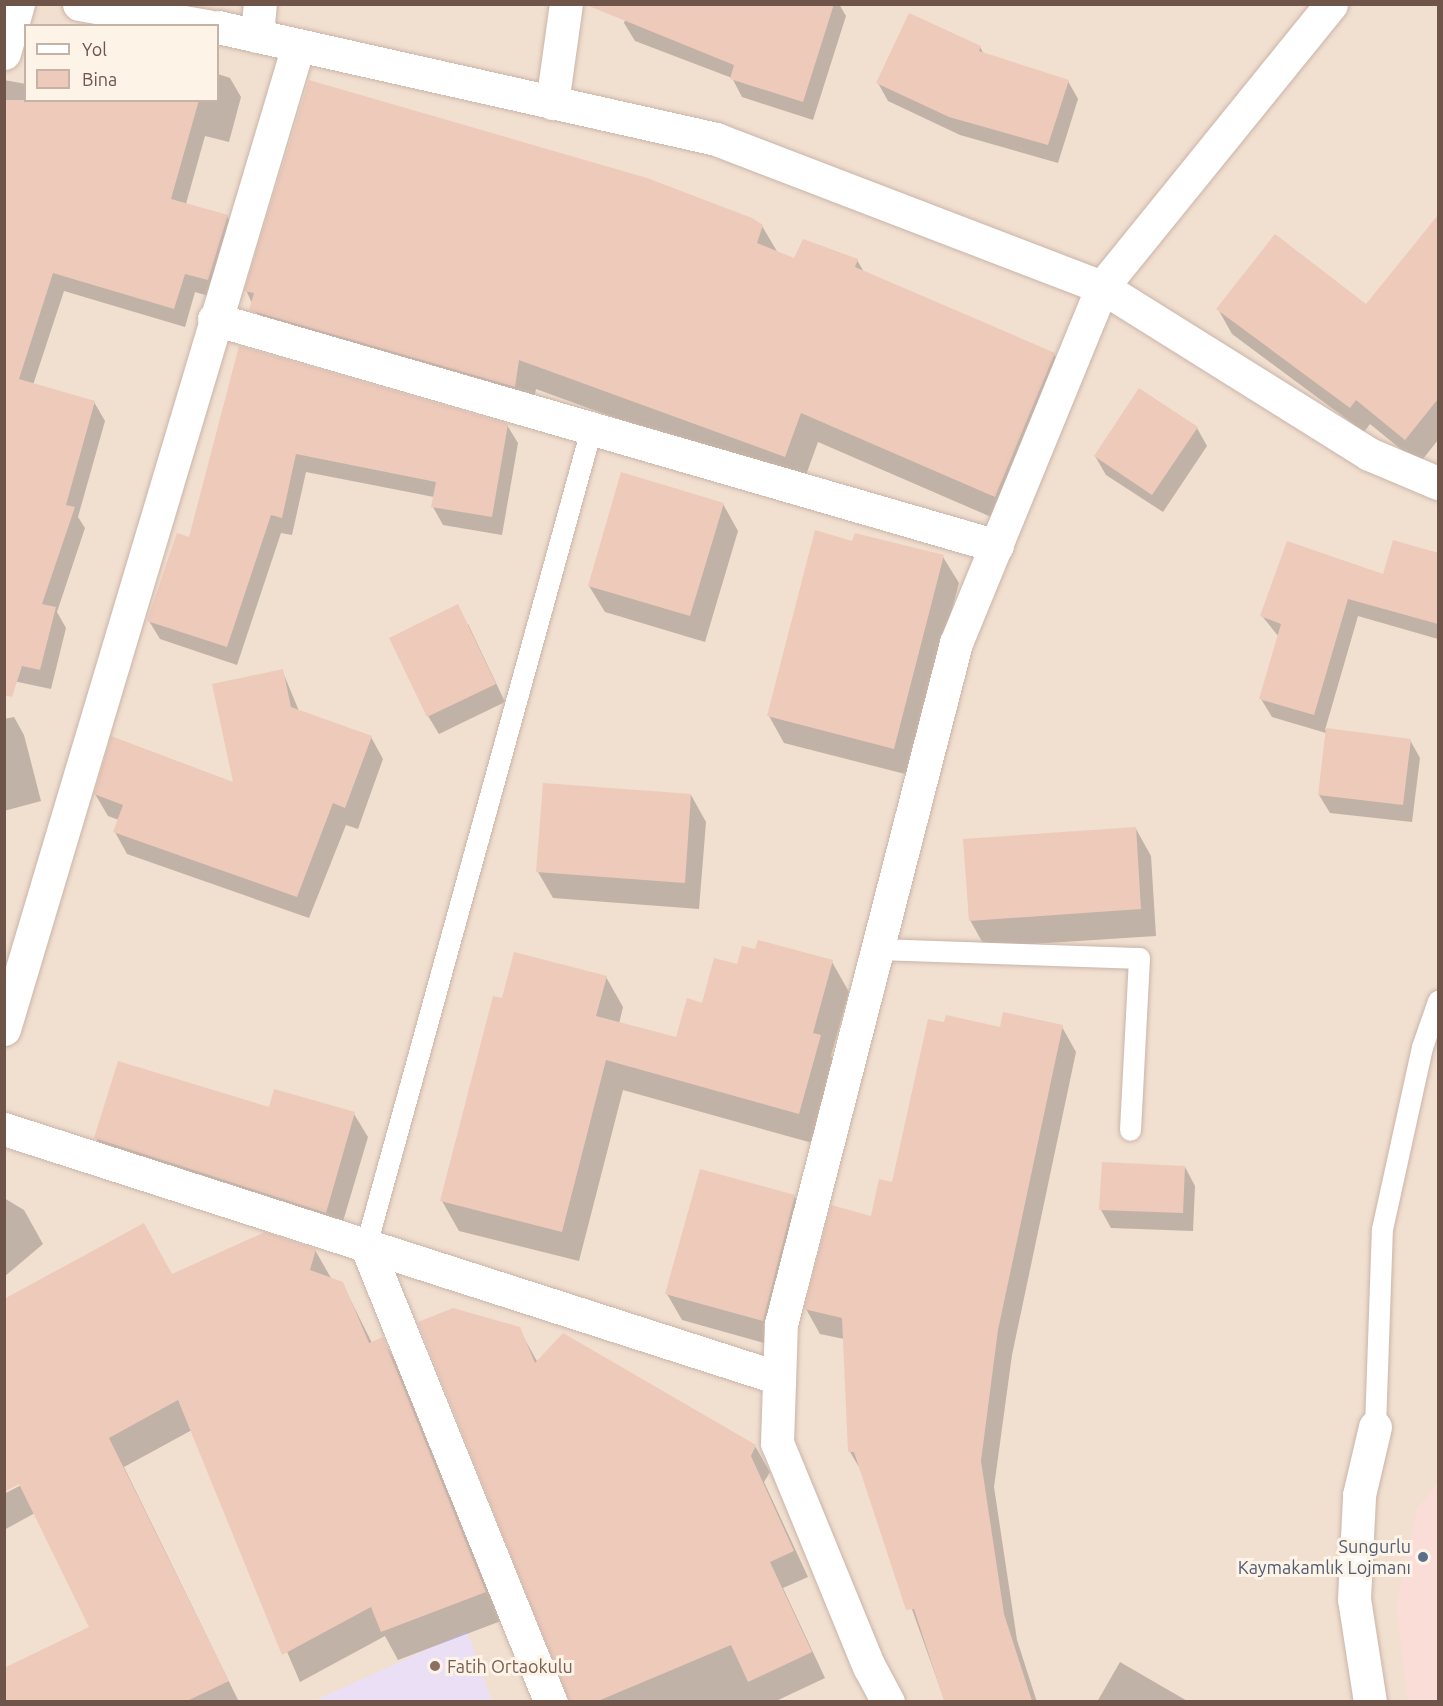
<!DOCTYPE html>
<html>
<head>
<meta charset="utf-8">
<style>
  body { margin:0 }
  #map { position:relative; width:1443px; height:1706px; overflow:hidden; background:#faeee1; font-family:Ubuntu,sans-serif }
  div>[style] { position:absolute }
  .residential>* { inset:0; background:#f1dfd0 }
  .commercial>* { inset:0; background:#faddd6 }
  .education>* { inset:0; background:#ebdff6 }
  .shadow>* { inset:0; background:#0003 }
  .building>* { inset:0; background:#eecabb }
  .roads { filter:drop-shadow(0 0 2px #cab5a9) drop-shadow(0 0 2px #cab5a9) }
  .lane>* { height:21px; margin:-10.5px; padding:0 10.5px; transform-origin:10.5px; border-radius:10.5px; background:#fff }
  .street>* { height:33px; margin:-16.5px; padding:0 16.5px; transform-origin:16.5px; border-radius:16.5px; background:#fff }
  .secondary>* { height:33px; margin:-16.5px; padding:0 16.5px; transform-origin:16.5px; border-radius:16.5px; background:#fff }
  .dots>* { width:16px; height:16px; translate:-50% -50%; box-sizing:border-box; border:3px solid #fef3e7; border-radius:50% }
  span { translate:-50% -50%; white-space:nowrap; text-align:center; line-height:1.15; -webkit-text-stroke:6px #fef3e7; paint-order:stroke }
  .service-label { font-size:18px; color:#4e5e75 }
  .right { translate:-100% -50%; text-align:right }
  .education-label { font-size:18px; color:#785e54 }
  .left { translate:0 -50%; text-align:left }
  .frame { position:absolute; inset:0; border:6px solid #6f544a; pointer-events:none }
  .legend { position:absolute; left:24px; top:24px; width:195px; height:78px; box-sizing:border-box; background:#fef3e7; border:2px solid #c5b3a8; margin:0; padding:8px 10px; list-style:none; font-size:18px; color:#6f544a }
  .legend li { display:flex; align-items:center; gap:12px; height:30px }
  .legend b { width:30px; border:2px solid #c5b3a8 }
</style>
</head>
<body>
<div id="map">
  <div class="residential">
    <i style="clip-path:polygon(evenodd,5px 5px,1438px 5px,1438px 1701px,5px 1701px,5px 5px,26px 26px,218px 26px,218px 100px,26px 100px,26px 26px)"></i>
  </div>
  <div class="commercial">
    <i style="clip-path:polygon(1438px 1482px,1438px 1701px,1408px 1701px,1396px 1606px,1417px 1509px)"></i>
  </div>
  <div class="education">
    <i style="clip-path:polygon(467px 1631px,492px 1701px,314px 1701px)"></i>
  </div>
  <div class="shadow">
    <i style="clip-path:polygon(631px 4px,839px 4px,846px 16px,813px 120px,742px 97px,732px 78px,635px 41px,624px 23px)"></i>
    <i style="clip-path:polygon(980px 47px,984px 54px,1068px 81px,1078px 99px,1058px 163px,960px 135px,888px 101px,878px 83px)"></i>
    <i style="clip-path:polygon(218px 74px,230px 78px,241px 97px,229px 142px,205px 136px,186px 204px,227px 216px,238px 235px,219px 299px,195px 292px,185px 327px,64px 291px,33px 385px,94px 402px,105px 421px,78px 517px,85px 528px,57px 612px,66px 628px,51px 689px,4px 679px,4px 80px,26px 84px,26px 100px,218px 100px)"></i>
    <i style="clip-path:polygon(762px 226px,778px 253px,795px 260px,857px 260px,864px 272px,1054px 354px,1071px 383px,1012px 526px,818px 442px,802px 486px,536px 389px,531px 415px,268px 339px,246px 290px)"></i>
    <i style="clip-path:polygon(1429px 229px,1438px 236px,1438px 440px,1419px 464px,1370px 424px,1364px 432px,1232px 334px,1218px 309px,1366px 306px)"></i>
    <i style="clip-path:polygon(240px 348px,507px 425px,518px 443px,502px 535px,443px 525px,433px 507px,434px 497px,306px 472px,292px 535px,281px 533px,237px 665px,160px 639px,149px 621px,190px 539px)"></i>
    <i style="clip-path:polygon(1197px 428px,1207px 446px,1163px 512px,1106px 475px,1095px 456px)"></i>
    <i style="clip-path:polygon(723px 504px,738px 531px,705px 642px,605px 612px,589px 586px)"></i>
    <i style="clip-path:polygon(1394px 542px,1438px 553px,1438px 639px,1358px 616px,1325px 730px,1410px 740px,1420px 758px,1412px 822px,1330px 813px,1319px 795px,1326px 733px,1272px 717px,1261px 699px,1279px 637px,1262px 616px,1384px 576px)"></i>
    <i style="clip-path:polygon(853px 543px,943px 557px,959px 583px,909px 775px,784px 743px,769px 716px)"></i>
    <i style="clip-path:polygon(468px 624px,505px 702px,439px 734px,428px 716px)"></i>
    <i style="clip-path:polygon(282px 670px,299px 711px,371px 737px,383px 759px,358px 829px,346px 825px,309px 918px,127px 854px,115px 832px,119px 820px,108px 816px,95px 794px,235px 784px)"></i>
    <i style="clip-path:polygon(14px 717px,24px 735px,41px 801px,4px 811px,4px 719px)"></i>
    <i style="clip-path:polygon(691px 795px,706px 822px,699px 909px,553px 898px,538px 872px)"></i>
    <i style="clip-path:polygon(1136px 829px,1151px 856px,1156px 936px,985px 947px,970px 920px)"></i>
    <i style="clip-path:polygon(832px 962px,849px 992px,831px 1056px,838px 1067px,816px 1144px,623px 1090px,579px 1261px,459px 1231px,442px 1201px,503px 1000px,606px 977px,623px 1007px,619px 1024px,677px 1039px,738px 966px)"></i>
    <i style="clip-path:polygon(1062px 1027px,1076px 1052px,1012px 1355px,994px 1487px,1017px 1640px,1037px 1702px,945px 1702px,865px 1477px,850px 1452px,844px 1339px,820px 1334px,806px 1309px,1002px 1029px)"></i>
    <i style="clip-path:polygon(270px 1109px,354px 1114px,368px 1137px,339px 1235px,109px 1161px,96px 1138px)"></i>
    <i style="clip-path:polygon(1185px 1167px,1195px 1186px,1193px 1231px,1111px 1228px,1101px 1210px)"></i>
    <i style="clip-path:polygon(794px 1196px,809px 1223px,778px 1347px,682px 1320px,667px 1294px)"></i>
    <i style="clip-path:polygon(4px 1198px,24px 1210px,43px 1244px,4px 1277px)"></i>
    <i style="clip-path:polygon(315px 1250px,331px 1278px,342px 1283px,372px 1343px,382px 1339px,399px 1367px,501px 1621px,398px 1660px,385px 1636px,300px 1682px,192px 1430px,124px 1467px,239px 1702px,4px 1702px,4px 1670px,91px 1628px,35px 1513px,4px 1530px,4px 1494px,27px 1482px,172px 1275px)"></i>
    <i style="clip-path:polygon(519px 1329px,538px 1363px,755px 1446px,770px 1472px,764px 1482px,808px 1577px,783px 1588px,825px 1678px,774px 1702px,569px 1702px)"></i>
    <i style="clip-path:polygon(1120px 1662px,1189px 1702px,1097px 1702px)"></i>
  </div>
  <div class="building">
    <i style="clip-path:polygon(584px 4px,834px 4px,803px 102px,730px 79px,734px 65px)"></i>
    <i style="clip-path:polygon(909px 13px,981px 46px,979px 51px,1069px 80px,1048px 145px,949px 117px,876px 83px)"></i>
    <i style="clip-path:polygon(309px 80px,647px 178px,752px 218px,763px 225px,757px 243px,794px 258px,803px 239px,858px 259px,855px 267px,1055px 353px,995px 497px,801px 413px,785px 457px,519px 360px,515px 387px,249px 310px,254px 293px,244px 291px)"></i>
    <i style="clip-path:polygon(4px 100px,199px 100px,171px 199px,228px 215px,208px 280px,185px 274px,174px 309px,53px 273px,19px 379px,95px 401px,66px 505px,75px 507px,42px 604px,56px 607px,40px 670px,22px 666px,12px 697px,4px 695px)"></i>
    <i style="clip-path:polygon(1438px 215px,1438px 399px,1405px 440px,1356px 400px,1350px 408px,1216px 309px,1275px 234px,1366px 304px)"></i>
    <i style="clip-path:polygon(239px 346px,508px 424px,492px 517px,431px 507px,436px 482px,296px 454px,282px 518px,271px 515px,227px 647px,147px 621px,177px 533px,189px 537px)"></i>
    <i style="clip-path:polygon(1139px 388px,1198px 427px,1152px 495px,1094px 456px)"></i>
    <i style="clip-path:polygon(621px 472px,724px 503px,690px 616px,588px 586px)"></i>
    <i style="clip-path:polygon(815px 530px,852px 541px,855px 533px,944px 555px,894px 749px,767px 716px)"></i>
    <i style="clip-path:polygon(1393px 540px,1438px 553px,1438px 624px,1348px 599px,1314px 715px,1259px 699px,1281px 624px,1260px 616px,1287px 541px,1383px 574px)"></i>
    <i style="clip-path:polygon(458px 604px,496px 684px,427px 717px,389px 638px)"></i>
    <i style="clip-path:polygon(283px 669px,291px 707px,372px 736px,345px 808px,333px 803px,297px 897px,113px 832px,123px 805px,94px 794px,111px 736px,233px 782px,212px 684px)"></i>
    <i style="clip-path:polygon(1326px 728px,1411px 739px,1403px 805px,1318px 795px)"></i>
    <i style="clip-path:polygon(543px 783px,691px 794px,685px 883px,536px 872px)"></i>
    <i style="clip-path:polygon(1136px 827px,1141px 909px,969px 921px,963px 839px)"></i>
    <i style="clip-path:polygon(758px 940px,833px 960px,813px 1033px,821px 1035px,799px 1114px,606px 1060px,562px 1232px,440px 1201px,493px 996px,502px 998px,514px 952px,607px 976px,596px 1016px,676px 1037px,687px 998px,702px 1003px,714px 958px,737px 964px,742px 946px,755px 949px)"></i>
    <i style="clip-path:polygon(1003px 1012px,1063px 1025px,998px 1330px,981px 1461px,1004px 1614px,1032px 1701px,944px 1701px,914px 1609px,906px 1610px,854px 1452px,848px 1452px,842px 1318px,804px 1309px,831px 1205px,871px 1216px,879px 1179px,892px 1182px,928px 1019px,944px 1022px,946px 1015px,1000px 1027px)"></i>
    <i style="clip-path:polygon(118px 1061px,269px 1107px,274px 1089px,355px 1112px,326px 1213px,94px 1138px)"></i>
    <i style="clip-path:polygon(1102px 1162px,1185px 1166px,1183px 1213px,1099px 1210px)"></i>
    <i style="clip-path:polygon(700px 1169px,795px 1195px,763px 1321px,665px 1294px)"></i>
    <i style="clip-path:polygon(144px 1223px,172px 1274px,265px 1232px,316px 1249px,310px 1270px,343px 1282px,369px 1343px,383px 1337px,486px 1592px,381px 1632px,371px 1607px,282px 1655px,178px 1400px,109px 1438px,229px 1681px,187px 1701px,4px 1701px,4px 1668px,89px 1627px,19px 1484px,4px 1492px,4px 1299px)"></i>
    <i style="clip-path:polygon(453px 1308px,520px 1327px,535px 1363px,563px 1333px,756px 1445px,751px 1456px,794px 1551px,770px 1562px,812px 1652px,748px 1682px,731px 1645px,598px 1701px,569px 1701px,418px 1322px)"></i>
  </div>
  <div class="roads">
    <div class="lane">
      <i style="left:881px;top:949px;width:258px;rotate:2deg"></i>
      <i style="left:1139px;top:958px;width:172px;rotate:93deg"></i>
      <i style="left:366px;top:1245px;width:846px;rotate:-74.58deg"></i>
      <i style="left:1375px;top:1427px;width:198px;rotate:-88deg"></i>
      <i style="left:1382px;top:1229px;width:186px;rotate:-77.6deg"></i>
      <i style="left:1422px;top:1047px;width:49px;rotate:-70.8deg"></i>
    </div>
    <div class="street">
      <i style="left:257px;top:36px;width:32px;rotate:-85deg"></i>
      <i style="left:4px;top:53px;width:51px;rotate:-74.1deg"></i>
      <i style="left:552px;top:103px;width:100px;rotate:-82deg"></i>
      <i style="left:214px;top:319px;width:815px;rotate:16.17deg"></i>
      <i style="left:4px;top:1029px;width:1026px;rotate:-73.35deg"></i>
      <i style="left:4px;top:1129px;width:814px;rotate:17.81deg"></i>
      <i style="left:366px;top:1245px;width:493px;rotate:68deg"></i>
      <i style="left:888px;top:1702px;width:40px;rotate:-118deg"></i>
      <i style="left:869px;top:1667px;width:242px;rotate:-112.3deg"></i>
      <i style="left:777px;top:1443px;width:119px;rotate:-88.1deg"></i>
      <i style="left:781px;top:1324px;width:703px;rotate:-75.59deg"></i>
      <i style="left:956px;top:643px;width:385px;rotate:-67.7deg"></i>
      <i style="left:1102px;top:287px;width:364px;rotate:-51deg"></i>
      <i style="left:1370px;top:1702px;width:104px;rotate:-98.8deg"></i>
      <i style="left:1354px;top:1599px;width:104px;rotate:-87.2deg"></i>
      <i style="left:1359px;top:1495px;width:70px;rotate:-76.8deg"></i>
    </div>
    <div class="secondary">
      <i style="left:79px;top:4px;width:130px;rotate:9.8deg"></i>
      <i style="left:218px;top:27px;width:510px;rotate:12.67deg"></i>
      <i style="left:716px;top:139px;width:413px;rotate:21deg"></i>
      <i style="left:1102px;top:287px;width:315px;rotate:32deg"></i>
      <i style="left:1369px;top:454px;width:75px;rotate:22.8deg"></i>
    </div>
  </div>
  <div class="dots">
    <i style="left:1423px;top:1557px;background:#5c6f8a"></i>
    <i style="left:435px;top:1666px;background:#8d6e63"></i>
  </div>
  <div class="service-label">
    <span class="right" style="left:1411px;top:1557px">Sungurlu<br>Kaymakamlık Lojmanı</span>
  </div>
  <div class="education-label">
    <span class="left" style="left:447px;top:1666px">Fatih Ortaokulu</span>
  </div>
  <div class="frame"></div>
  <ul class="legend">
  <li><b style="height:8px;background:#fff"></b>Yol</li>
  <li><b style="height:16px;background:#eecabb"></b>Bina</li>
  </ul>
</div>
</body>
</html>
